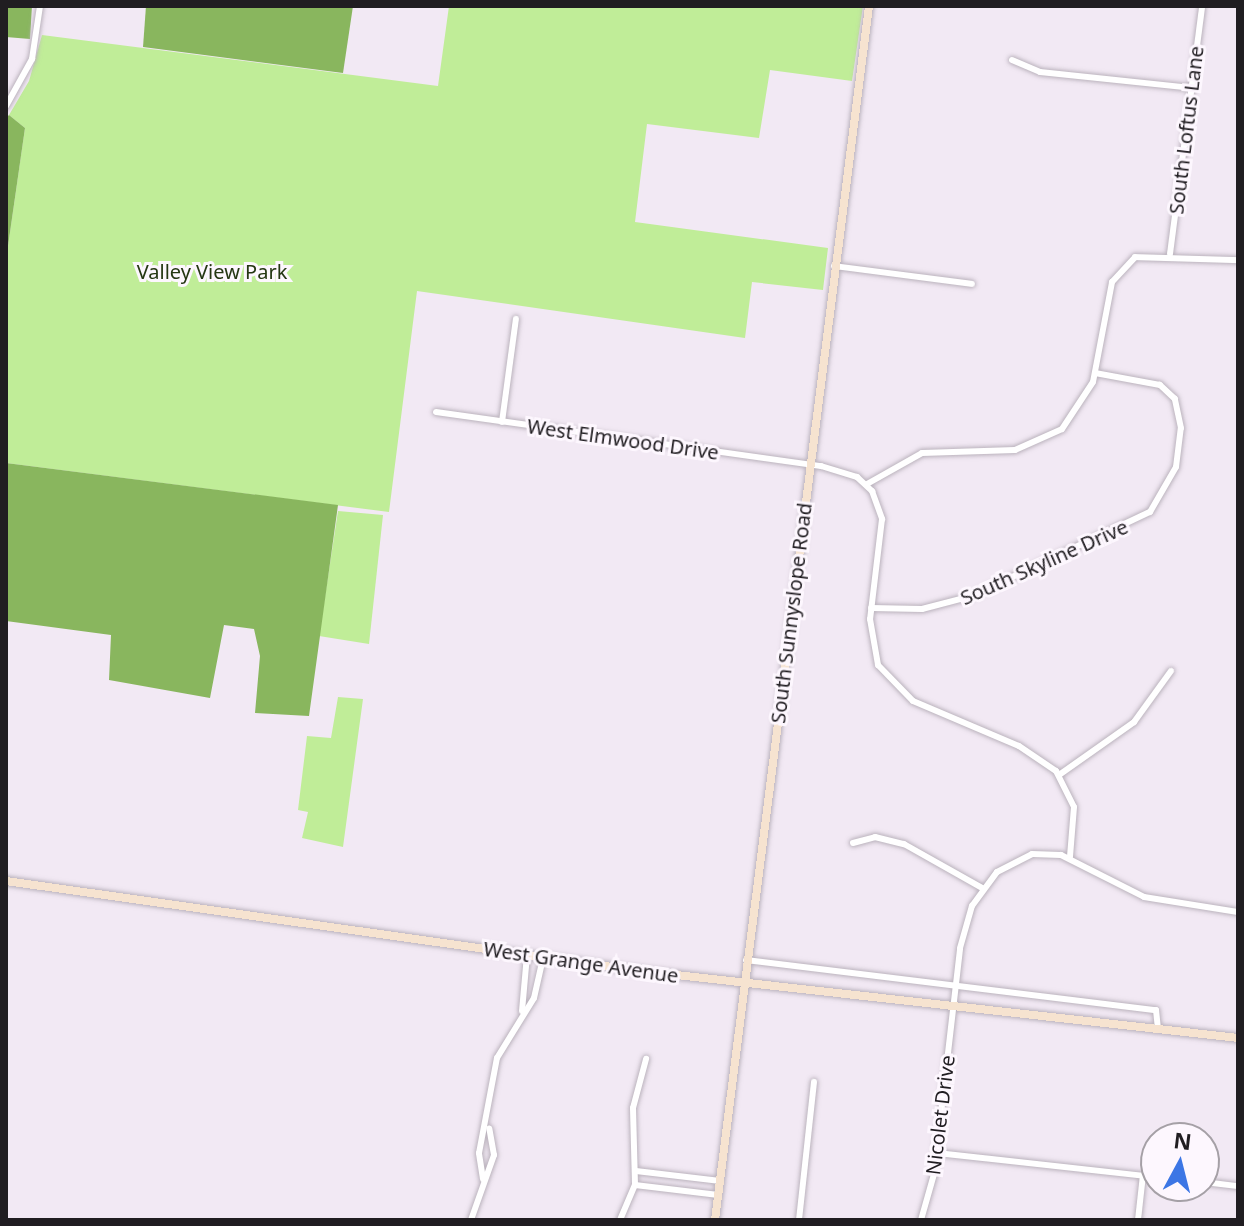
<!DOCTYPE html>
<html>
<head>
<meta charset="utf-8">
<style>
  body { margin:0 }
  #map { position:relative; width:1244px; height:1226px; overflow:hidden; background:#f2e9f4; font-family:"Noto Sans",sans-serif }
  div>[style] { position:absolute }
  .green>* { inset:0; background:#c0ed98 }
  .forest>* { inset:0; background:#89b65e }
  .roads { filter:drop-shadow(0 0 2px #bbb3bd) drop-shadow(0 0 2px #bbb3bd) }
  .street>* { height:6px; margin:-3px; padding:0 3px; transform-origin:3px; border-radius:3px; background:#fff }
  .secondary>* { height:8px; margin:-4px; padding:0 4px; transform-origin:4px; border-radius:4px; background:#f6e3d0 }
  span { translate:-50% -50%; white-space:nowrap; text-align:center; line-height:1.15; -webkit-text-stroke:6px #fdf7fe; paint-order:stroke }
  .street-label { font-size:20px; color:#201d21 }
  .park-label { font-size:20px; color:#253713 }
  .frame { position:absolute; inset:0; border:8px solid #201d21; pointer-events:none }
  .north { position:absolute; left:1140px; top:1122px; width:80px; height:80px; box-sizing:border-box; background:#fdf7fe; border:2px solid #a5a0a6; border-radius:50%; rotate:7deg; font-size:22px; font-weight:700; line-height:32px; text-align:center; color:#201d21 }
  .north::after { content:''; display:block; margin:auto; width:28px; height:36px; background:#3c76e5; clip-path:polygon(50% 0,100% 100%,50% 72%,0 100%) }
</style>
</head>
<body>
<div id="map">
  <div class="green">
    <i style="clip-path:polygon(449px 6px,863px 6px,852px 81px,770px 70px,759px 138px,647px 124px,635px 222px,828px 248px,823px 290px,752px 282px,745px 338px,417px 291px,389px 512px,6px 463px,6px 260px,25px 128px,9px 115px,29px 81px,42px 35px,438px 86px)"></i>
    <i style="clip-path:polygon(338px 511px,383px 515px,369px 644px,319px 636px)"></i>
    <i style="clip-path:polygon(338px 697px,363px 699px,343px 847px,302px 838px,308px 812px,298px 810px,307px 736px,331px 738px)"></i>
  </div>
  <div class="forest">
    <i style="clip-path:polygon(6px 6px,32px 6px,30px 39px,6px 37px)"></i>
    <i style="clip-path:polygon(146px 6px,353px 6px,343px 73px,143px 47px)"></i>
    <i style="clip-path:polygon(9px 115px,25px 128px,6px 260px,6px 118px)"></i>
    <i style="clip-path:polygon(6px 463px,338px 505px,309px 716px,255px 713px,260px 656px,254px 629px,224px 625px,210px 698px,109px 680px,111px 635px,6px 621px)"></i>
  </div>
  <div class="roads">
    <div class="street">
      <i style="left:1012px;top:60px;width:30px;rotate:23deg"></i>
      <i style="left:1040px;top:72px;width:152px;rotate:6deg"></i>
      <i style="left:6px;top:106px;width:54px;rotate:-61deg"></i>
      <i style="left:32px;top:59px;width:54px;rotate:-81.4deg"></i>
      <i style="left:1170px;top:254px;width:250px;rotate:-82.6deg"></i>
      <i style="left:834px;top:266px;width:139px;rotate:7.4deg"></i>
      <i style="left:436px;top:412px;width:389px;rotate:8deg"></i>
      <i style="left:821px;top:466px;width:38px;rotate:17deg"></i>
      <i style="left:857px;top:477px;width:21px;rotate:43deg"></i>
      <i style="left:872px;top:491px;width:30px;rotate:70deg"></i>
      <i style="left:882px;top:519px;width:101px;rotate:96.8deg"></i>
      <i style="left:870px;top:619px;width:47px;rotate:80.1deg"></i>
      <i style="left:878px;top:665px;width:50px;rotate:45.8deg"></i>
      <i style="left:913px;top:701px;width:115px;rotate:23deg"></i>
      <i style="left:1019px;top:746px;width:45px;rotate:34deg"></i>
      <i style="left:1056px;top:771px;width:40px;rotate:63.4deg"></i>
      <i style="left:1074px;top:807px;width:50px;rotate:94.6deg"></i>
      <i style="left:502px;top:422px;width:104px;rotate:-82.3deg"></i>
      <i style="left:867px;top:484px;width:63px;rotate:-29.4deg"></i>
      <i style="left:922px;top:453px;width:93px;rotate:-1.8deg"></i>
      <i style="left:1015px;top:450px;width:51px;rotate:-24.1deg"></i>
      <i style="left:1062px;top:429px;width:56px;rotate:-56.6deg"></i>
      <i style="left:1093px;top:382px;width:102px;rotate:-79.2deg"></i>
      <i style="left:1112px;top:282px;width:34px;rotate:-47deg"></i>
      <i style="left:1135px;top:257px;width:103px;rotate:1.7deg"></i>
      <i style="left:871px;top:608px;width:51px;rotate:1.1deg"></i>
      <i style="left:922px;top:609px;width:52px;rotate:-14.6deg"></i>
      <i style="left:972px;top:596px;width:197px;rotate:-25.3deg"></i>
      <i style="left:1150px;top:512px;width:52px;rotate:-60deg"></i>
      <i style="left:1176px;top:467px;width:39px;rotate:-83deg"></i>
      <i style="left:1181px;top:428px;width:30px;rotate:-102deg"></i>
      <i style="left:1175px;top:399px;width:21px;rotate:-137deg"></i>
      <i style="left:1160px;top:385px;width:66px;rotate:-169.5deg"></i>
      <i style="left:1059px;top:775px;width:92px;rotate:-35.2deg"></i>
      <i style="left:1134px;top:722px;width:63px;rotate:-54deg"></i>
      <i style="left:853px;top:843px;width:23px;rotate:-15deg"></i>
      <i style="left:875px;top:837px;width:30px;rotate:14deg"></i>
      <i style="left:904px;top:844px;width:90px;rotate:29.4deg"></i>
      <i style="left:746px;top:960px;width:413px;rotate:7deg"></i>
      <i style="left:1156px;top:1010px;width:19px;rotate:84deg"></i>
      <i style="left:522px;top:1011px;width:56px;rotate:-84.9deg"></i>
      <i style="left:937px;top:1153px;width:220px;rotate:6.3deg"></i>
      <i style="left:636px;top:1171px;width:85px;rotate:6.8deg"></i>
      <i style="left:483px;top:1179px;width:26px;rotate:-99deg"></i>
      <i style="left:479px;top:1153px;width:97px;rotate:-79.3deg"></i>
      <i style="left:497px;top:1058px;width:70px;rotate:-58.3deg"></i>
      <i style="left:534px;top:998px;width:41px;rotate:-77.3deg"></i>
      <i style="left:1204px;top:1182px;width:34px;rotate:7deg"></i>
      <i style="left:635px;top:1185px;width:84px;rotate:6.9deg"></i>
      <i style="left:471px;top:1220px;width:69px;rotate:-70.5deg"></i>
      <i style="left:494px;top:1155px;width:27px;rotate:-100deg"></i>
      <i style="left:620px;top:1220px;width:38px;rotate:-67deg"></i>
      <i style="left:635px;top:1185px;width:77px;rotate:-91.5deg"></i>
      <i style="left:633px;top:1108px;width:51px;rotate:-75.1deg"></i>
      <i style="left:799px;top:1220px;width:139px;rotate:-83.8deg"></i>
      <i style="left:921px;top:1220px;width:48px;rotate:-74.2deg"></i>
      <i style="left:934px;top:1174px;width:227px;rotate:-83.4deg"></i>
      <i style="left:960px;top:948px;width:44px;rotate:-74.1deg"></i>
      <i style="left:972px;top:906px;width:42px;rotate:-53.7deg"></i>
      <i style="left:997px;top:872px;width:39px;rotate:-27deg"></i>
      <i style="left:1032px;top:854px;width:29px;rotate:2deg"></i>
      <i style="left:1061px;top:855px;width:93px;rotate:26.8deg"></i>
      <i style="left:1144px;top:897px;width:95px;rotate:9.1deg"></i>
      <i style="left:1138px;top:1220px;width:45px;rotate:-83.7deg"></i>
    </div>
    <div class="secondary">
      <i style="left:6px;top:881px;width:641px;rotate:8.07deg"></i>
      <i style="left:641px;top:971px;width:601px;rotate:6.4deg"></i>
      <i style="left:715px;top:1220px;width:1224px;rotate:-82.77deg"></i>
    </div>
  </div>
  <div class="street-label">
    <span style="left:1186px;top:130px;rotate:-83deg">South Loftus Lane</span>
    <span style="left:623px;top:439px;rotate:8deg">West Elmwood Drive</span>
    <span style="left:1044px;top:562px;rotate:-24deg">South Skyline Drive</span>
    <span style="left:791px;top:613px;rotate:-83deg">South Sunnyslope Road</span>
    <span style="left:581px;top:962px;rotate:8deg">West Grange Avenue</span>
    <span style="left:940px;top:1115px;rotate:-83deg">Nicolet Drive</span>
  </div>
  <div class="park-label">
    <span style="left:212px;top:271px">Valley View Park</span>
  </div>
  <div class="frame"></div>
  <div class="north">N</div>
</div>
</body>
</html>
